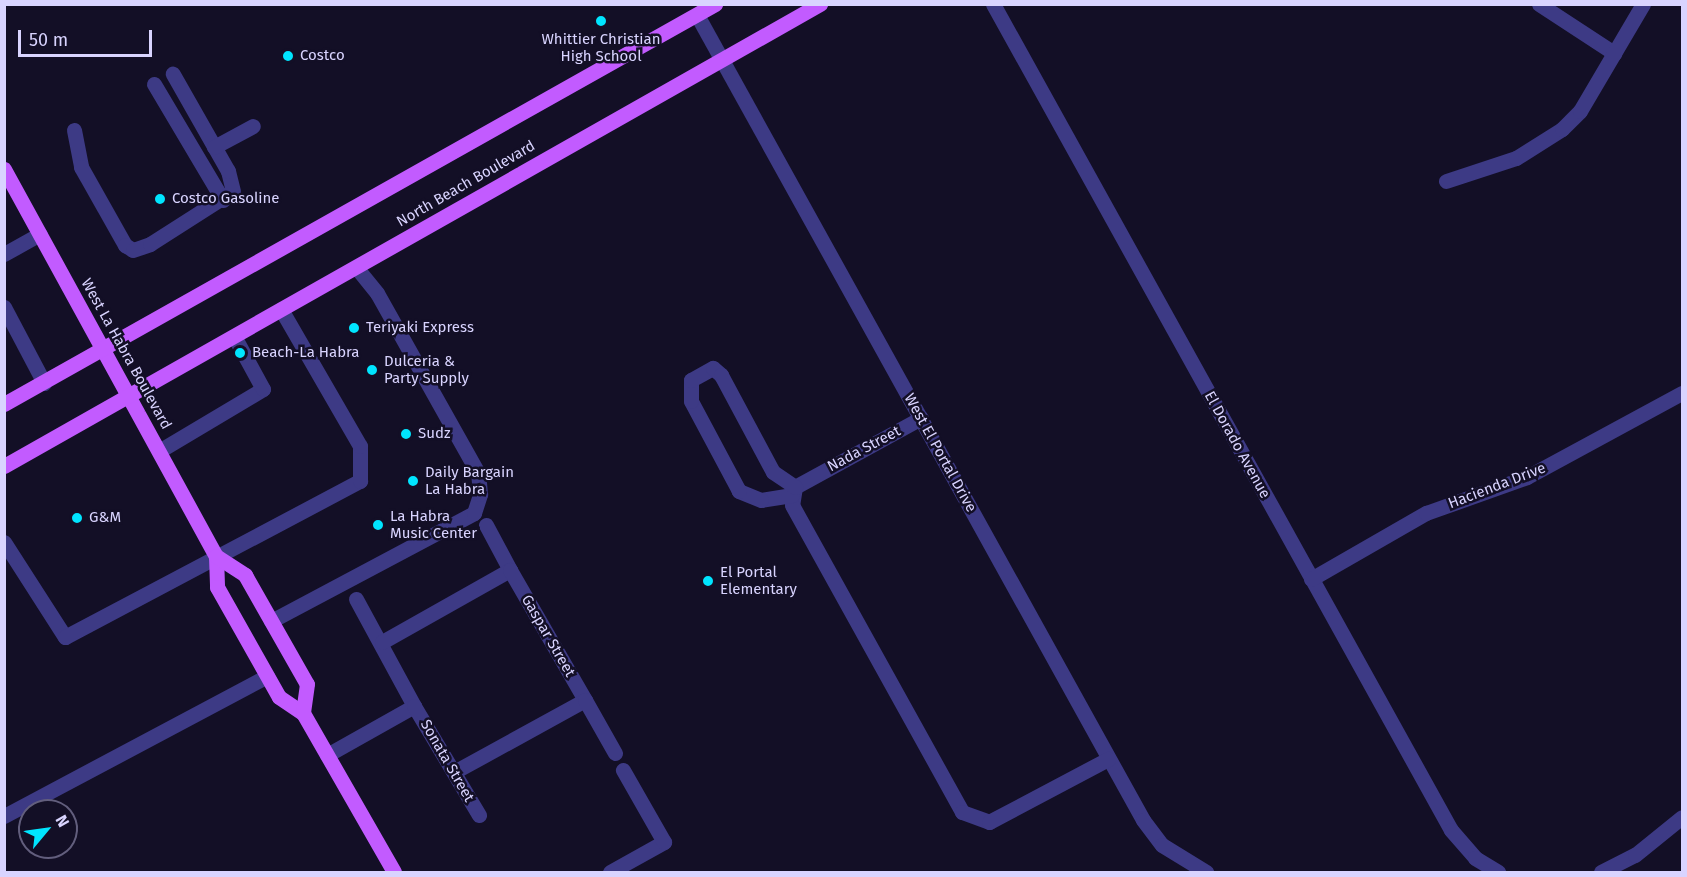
<!DOCTYPE html>
<html>
<head>
<meta charset="utf-8">
<style>
  body { margin:0 }
  #map { position:relative; width:1687px; height:877px; overflow:hidden; background:#130f26; font-family:"Fira Sans",sans-serif }
  div>[style] { position:absolute }
  .minor>* { height:15px; margin:-7.5px; padding:0 7.5px; transform-origin:7.5px; border-radius:7.5px; background:#3d3a85 }
  .major>* { height:15px; margin:-7.5px; padding:0 7.5px; transform-origin:7.5px; border-radius:7.5px; background:#c25bff }
  .dots>* { width:16px; height:16px; translate:-50% -50%; box-sizing:border-box; border:3px solid #130f26; border-radius:50% }
  span { translate:-50% -50%; white-space:nowrap; text-align:center; line-height:1.15; -webkit-text-stroke:5px #130f26; paint-order:stroke }
  .poi-label { font-size:15px; color:#d9d4ff }
  .left { translate:0 -50%; text-align:left }
  .street-label { font-size:15px; color:#d9d4ff }
  .frame { position:absolute; inset:0; border:6px solid #d9d4ff; pointer-events:none }
  .north { position:absolute; left:18px; top:799px; width:60px; height:60px; box-sizing:border-box; background:#130f26; border:2px solid #625e7d; border-radius:50%; rotate:61deg; font-size:16px; font-weight:700; line-height:24px; text-align:center; color:#d9d4ff }
  .north::after { content:''; display:block; margin:auto; width:21px; height:27px; background:#00e5ff; clip-path:polygon(50% 0,100% 100%,50% 72%,0 100%) }
  .scale { position:absolute; left:18px; top:30px; width:134px; height:27px; box-sizing:border-box; border:3px solid #d9d4ff; border-top:0; padding-left:8px; font-size:18px; line-height:21px; white-space:nowrap; color:#d9d4ff; -webkit-text-stroke:4px #130f26; paint-order:stroke }
</style>
</head>
<body>
<div id="map">
  <div class="minor">
    <i style="left:993px;top:4px;width:944px;rotate:60.99deg"></i>
    <i style="left:1451px;top:830px;width:37px;rotate:49deg"></i>
    <i style="left:1475px;top:858px;width:27px;rotate:31deg"></i>
    <i style="left:1539px;top:4px;width:90px;rotate:33.2deg"></i>
    <i style="left:697px;top:15px;width:920px;rotate:61.01deg"></i>
    <i style="left:1143px;top:820px;width:31px;rotate:53deg"></i>
    <i style="left:1162px;top:845px;width:52px;rotate:31.5deg"></i>
    <i style="left:154px;top:84px;width:135px;rotate:59.3deg"></i>
    <i style="left:74px;top:130px;width:38px;rotate:79deg"></i>
    <i style="left:81px;top:167px;width:90px;rotate:60.6deg"></i>
    <i style="left:125px;top:245px;width:9px;rotate:32deg"></i>
    <i style="left:133px;top:250px;width:18px;rotate:-19deg"></i>
    <i style="left:150px;top:244px;width:98px;rotate:-32.6deg"></i>
    <i style="left:233px;top:191px;width:21px;rotate:-104deg"></i>
    <i style="left:228px;top:171px;width:112px;rotate:-119.6deg"></i>
    <i style="left:214px;top:147px;width:44px;rotate:-28.3deg"></i>
    <i style="left:1446px;top:181px;width:74px;rotate:-18.2deg"></i>
    <i style="left:1516px;top:158px;width:54px;rotate:-32.2deg"></i>
    <i style="left:1562px;top:129px;width:25px;rotate:-45deg"></i>
    <i style="left:1580px;top:111px;width:124px;rotate:-59.5deg"></i>
    <i style="left:4px;top:254px;width:41px;rotate:-29.1deg"></i>
    <i style="left:4px;top:307px;width:86px;rotate:62.2deg"></i>
    <i style="left:921px;top:418px;width:144px;rotate:151.3deg"></i>
    <i style="left:795px;top:487px;width:18px;rotate:99deg"></i>
    <i style="left:792px;top:505px;width:351px;rotate:61deg"></i>
    <i style="left:962px;top:812px;width:29px;rotate:20deg"></i>
    <i style="left:989px;top:822px;width:135px;rotate:-27.9deg"></i>
    <i style="left:159px;top:451px;width:121px;rotate:-30.8deg"></i>
    <i style="left:263px;top:389px;width:60px;rotate:-118.7deg"></i>
    <i style="left:792px;top:495px;width:31px;rotate:171deg"></i>
    <i style="left:761px;top:500px;width:24px;rotate:-158deg"></i>
    <i style="left:739px;top:491px;width:102px;rotate:-118.1deg"></i>
    <i style="left:691px;top:401px;width:21px;rotate:-90deg"></i>
    <i style="left:691px;top:380px;width:25px;rotate:-29deg"></i>
    <i style="left:713px;top:368px;width:11px;rotate:41deg"></i>
    <i style="left:721px;top:375px;width:110px;rotate:61.8deg"></i>
    <i style="left:773px;top:472px;width:27px;rotate:34deg"></i>
    <i style="left:486px;top:525px;width:51px;rotate:61.9deg"></i>
    <i style="left:4px;top:542px;width:113px;rotate:57.3deg"></i>
    <i style="left:65px;top:637px;width:334px;rotate:-27.9deg"></i>
    <i style="left:360px;top:481px;width:35px;rotate:-90deg"></i>
    <i style="left:360px;top:446px;width:158px;rotate:-120deg"></i>
    <i style="left:1311px;top:579px;width:133px;rotate:-29.9deg"></i>
    <i style="left:1426px;top:513px;width:107px;rotate:-19.6deg"></i>
    <i style="left:1527px;top:477px;width:176px;rotate:-28.5deg"></i>
    <i style="left:356px;top:599px;width:122px;rotate:61.5deg"></i>
    <i style="left:271px;top:621px;width:230px;rotate:-28deg"></i>
    <i style="left:474px;top:513px;width:20px;rotate:-72deg"></i>
    <i style="left:480px;top:494px;width:21px;rotate:-95deg"></i>
    <i style="left:478px;top:473px;width:206px;rotate:-119.3deg"></i>
    <i style="left:377px;top:293px;width:33px;rotate:-129deg"></i>
    <i style="left:382px;top:642px;width:147px;rotate:-29.4deg"></i>
    <i style="left:510px;top:570px;width:150px;rotate:60deg"></i>
    <i style="left:585px;top:700px;width:149px;rotate:151.2deg"></i>
    <i style="left:585px;top:700px;width:61px;rotate:60.5deg"></i>
    <i style="left:327px;top:755px;width:100px;rotate:-29.4deg"></i>
    <i style="left:414px;top:706px;width:127px;rotate:59.2deg"></i>
    <i style="left:4px;top:816px;width:298px;rotate:-28deg"></i>
    <i style="left:610px;top:872px;width:62px;rotate:-29.1deg"></i>
    <i style="left:664px;top:842px;width:83px;rotate:-119.7deg"></i>
    <i style="left:1601px;top:872px;width:38px;rotate:-27deg"></i>
    <i style="left:1635px;top:855px;width:60px;rotate:-39deg"></i>
  </div>
  <div class="major">
    <i style="left:4px;top:169px;width:441px;rotate:61.3deg"></i>
    <i style="left:216px;top:556px;width:31px;rotate:88deg"></i>
    <i style="left:217px;top:587px;width:126px;rotate:60.6deg"></i>
    <i style="left:279px;top:697px;width:29px;rotate:34deg"></i>
    <i style="left:303px;top:713px;width:183px;rotate:60.2deg"></i>
    <i style="left:4px;top:404px;width:816px;rotate:-29.36deg"></i>
    <i style="left:4px;top:466px;width:938px;rotate:-29.52deg"></i>
    <i style="left:216px;top:556px;width:35px;rotate:33deg"></i>
    <i style="left:245px;top:575px;width:125px;rotate:60.4deg"></i>
    <i style="left:307px;top:684px;width:29px;rotate:98deg"></i>
  </div>
  <div class="dots">
    <i style="left:601px;top:21px;background:#00e5ff"></i>
    <i style="left:288px;top:56px;background:#00e5ff"></i>
    <i style="left:160px;top:199px;background:#00e5ff"></i>
    <i style="left:354px;top:328px;background:#00e5ff"></i>
    <i style="left:240px;top:353px;background:#00e5ff"></i>
    <i style="left:372px;top:370px;background:#00e5ff"></i>
    <i style="left:406px;top:434px;background:#00e5ff"></i>
    <i style="left:413px;top:481px;background:#00e5ff"></i>
    <i style="left:77px;top:518px;background:#00e5ff"></i>
    <i style="left:378px;top:525px;background:#00e5ff"></i>
    <i style="left:708px;top:581px;background:#00e5ff"></i>
  </div>
  <div class="poi-label">
    <span style="left:601px;top:48px">Whittier Christian<br>High School</span>
    <span class="left" style="left:300px;top:56px">Costco</span>
    <span class="left" style="left:172px;top:199px">Costco Gasoline</span>
    <span class="left" style="left:366px;top:328px">Teriyaki Express</span>
    <span class="left" style="left:252px;top:353px">Beach-La Habra</span>
    <span class="left" style="left:384px;top:370px">Dulceria &amp;<br>Party Supply</span>
    <span class="left" style="left:418px;top:434px">Sudz</span>
    <span class="left" style="left:425px;top:481px">Daily Bargain<br>La Habra</span>
    <span class="left" style="left:390px;top:525px">La Habra<br>Music Center</span>
    <span class="left" style="left:89px;top:518px">G&amp;M</span>
    <span class="left" style="left:720px;top:581px">El Portal<br>Elementary</span>
  </div>
  <div class="street-label">
    <span style="left:466px;top:184px;rotate:-30deg">North Beach Boulevard</span>
    <span style="left:126px;top:354px;rotate:61deg">West La Habra Boulevard</span>
    <span style="left:1237px;top:445px;rotate:61deg">El Dorado Avenue</span>
    <span style="left:864px;top:449px;rotate:-28deg">Nada Street</span>
    <span style="left:940px;top:453px;rotate:61deg">West El Portal Drive</span>
    <span style="left:1497px;top:486px;rotate:-21deg">Hacienda Drive</span>
    <span style="left:548px;top:636px;rotate:60deg">Gaspar Street</span>
    <span style="left:447px;top:761px;rotate:60deg">Sonata Street</span>
  </div>
  <div class="frame"></div>
  <div class="north">N</div>
  <div class="scale">50 m</div>
</div>
</body>
</html>
